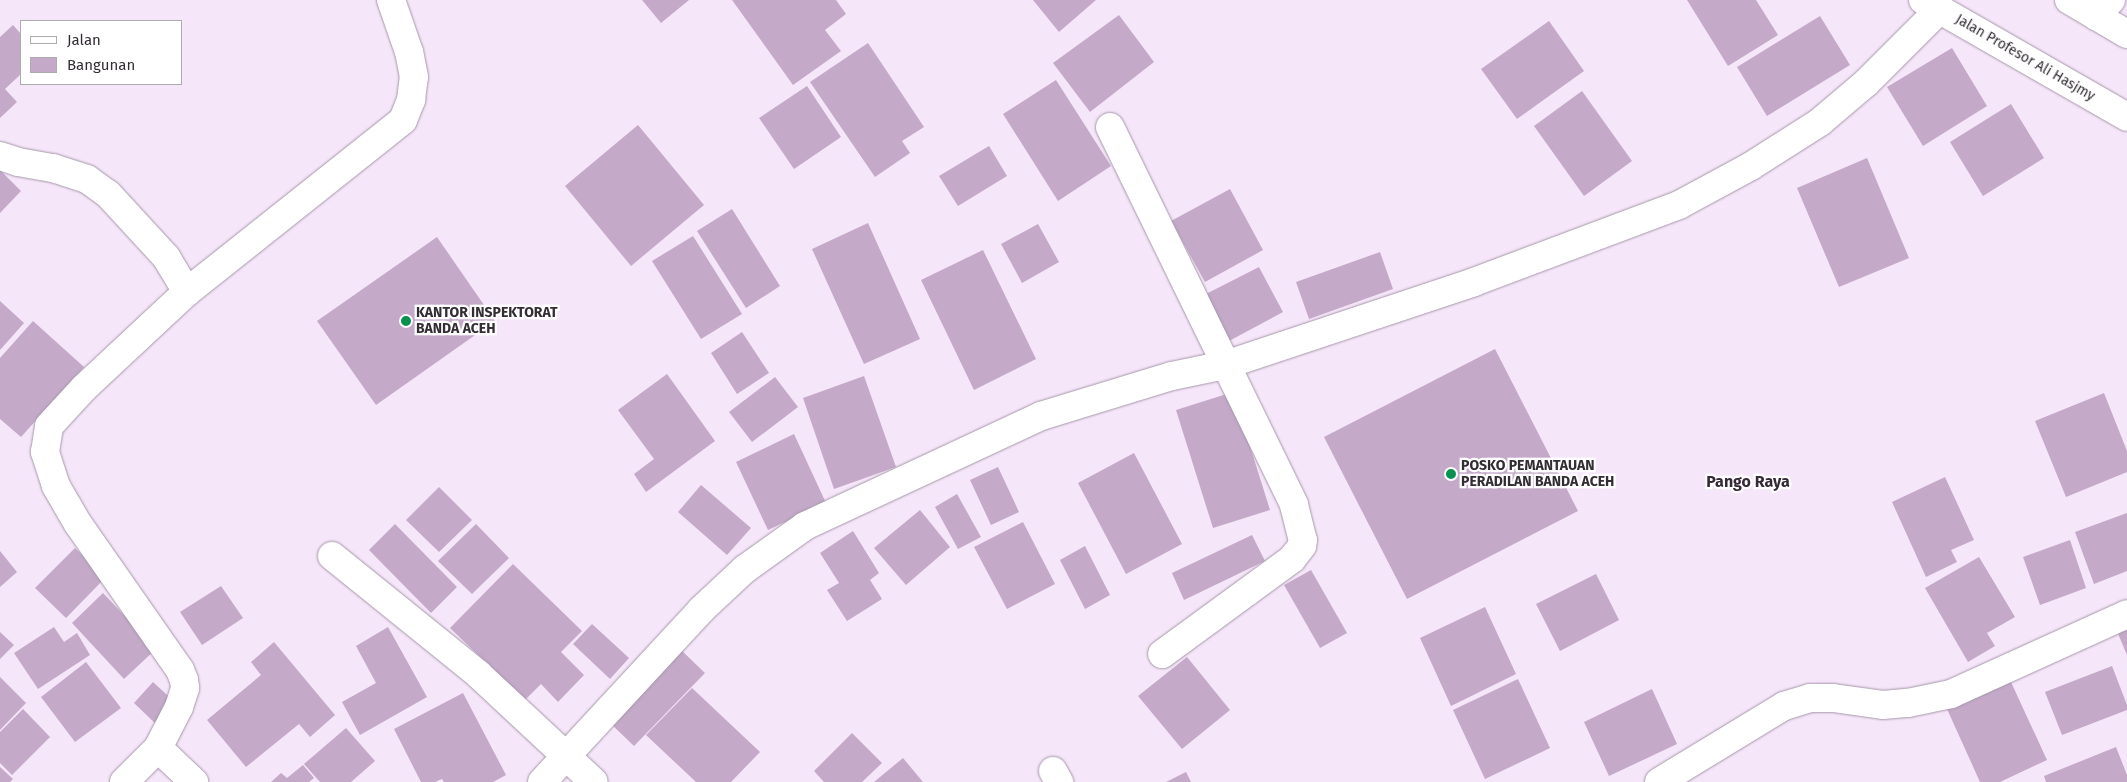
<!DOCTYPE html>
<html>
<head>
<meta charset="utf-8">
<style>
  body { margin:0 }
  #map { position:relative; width:2127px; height:782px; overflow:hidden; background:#f6e6f9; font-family:"Fira Sans",sans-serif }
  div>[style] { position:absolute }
  .building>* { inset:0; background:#c4a9c9 }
  .roads { filter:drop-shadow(0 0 1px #a597a9) drop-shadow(0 0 1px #a597a9) }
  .minor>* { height:28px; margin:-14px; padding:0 14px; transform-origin:14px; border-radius:14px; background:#fff }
  .primary>* { height:28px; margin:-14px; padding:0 14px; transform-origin:14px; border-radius:14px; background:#fff }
  .dots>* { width:14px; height:14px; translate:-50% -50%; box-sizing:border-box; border:2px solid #fff; border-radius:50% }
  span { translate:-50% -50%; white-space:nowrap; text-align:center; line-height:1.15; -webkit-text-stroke:4.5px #fff; paint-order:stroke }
  .street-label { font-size:14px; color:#332d34 }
  .poi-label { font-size:14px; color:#332d34; font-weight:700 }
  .left { translate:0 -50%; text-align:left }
  .quarter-label { font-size:16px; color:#362a39; font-weight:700 }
  .legend { position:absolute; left:20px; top:20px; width:162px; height:65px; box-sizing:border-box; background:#fff; border:1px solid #adabae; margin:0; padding:6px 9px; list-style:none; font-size:15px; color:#332d34 }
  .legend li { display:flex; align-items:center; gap:10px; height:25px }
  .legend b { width:25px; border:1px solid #adabae }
</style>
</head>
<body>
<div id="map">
  <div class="building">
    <i style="clip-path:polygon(642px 0,689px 0,661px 23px)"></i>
    <i style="clip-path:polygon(732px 0,836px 0,846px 14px,825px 30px,841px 51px,793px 85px)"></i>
    <i style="clip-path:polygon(1033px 0,1096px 0,1059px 32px)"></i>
    <i style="clip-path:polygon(1687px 0,1756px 0,1778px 35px,1728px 66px)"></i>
    <i style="clip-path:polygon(1119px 15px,1154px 62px,1090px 112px,1053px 63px)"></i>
    <i style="clip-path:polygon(1820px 16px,1850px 65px,1767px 116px,1737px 67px)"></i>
    <i style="clip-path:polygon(1549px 21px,1584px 71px,1517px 119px,1481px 69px)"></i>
    <i style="clip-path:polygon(13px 25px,21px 34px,21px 74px,5px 89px,17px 102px,0 118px,0 37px)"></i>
    <i style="clip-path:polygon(868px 43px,924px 127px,902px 141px,910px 153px,875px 177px,810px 82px)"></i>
    <i style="clip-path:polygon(1952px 48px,1987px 106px,1923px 146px,1887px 87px)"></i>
    <i style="clip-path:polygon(1056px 80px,1111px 166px,1058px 201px,1003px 114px)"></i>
    <i style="clip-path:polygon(807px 86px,841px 137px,794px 169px,759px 118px)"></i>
    <i style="clip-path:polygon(1582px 91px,1632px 161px,1584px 196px,1534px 126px)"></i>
    <i style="clip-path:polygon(2011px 104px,2044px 158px,1983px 196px,1950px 142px)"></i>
    <i style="clip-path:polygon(638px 125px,704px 205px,631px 266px,565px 186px)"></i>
    <i style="clip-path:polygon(989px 146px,1007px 176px,958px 206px,939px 176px)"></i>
    <i style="clip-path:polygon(1867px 158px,1909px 258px,1839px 287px,1797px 188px)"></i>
    <i style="clip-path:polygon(0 170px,21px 191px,0 213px)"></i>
    <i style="clip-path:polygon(1230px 189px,1263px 250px,1205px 282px,1171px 221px)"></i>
    <i style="clip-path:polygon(732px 209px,780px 286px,746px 308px,697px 231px)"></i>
    <i style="clip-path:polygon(868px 223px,920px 339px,864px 364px,812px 249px)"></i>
    <i style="clip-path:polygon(1038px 224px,1059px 262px,1022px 283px,1001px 244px)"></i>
    <i style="clip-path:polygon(693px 236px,742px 314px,701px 339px,652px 261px)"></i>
    <i style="clip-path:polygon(437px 237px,495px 321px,376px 405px,317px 321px)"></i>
    <i style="clip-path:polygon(983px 250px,1036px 359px,974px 390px,921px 280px)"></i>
    <i style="clip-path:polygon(1380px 252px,1393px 289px,1309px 319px,1296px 282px)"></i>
    <i style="clip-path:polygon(1259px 267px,1283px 312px,1229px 341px,1206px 294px)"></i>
    <i style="clip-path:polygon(0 301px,24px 323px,0 350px)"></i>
    <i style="clip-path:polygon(33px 321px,84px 367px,21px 437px,0 419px,0 358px)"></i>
    <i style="clip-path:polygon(742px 332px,769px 373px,737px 394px,711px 353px)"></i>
    <i style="clip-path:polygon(1495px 349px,1578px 511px,1407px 599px,1324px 437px)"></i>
    <i style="clip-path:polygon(667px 374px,715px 441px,646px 492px,634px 474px,654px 459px,618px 410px)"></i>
    <i style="clip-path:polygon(864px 376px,896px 467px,834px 489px,803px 398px)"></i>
    <i style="clip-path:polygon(775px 377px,798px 407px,752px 442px,729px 412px)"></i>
    <i style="clip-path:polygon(1233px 392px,1270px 510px,1213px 528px,1176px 410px)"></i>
    <i style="clip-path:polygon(2104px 393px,2127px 451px,2127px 472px,2066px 497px,2035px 421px)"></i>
    <i style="clip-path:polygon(794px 434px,826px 503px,768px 530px,736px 462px)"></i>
    <i style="clip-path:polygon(1134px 453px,1182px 544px,1126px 574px,1078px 483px)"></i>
    <i style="clip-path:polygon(998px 467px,1019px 512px,991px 525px,970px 480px)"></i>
    <i style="clip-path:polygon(1945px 477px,1974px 540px,1951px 550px,1957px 562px,1926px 577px,1892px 502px)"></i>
    <i style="clip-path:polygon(701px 485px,751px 528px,727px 555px,678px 512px)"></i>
    <i style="clip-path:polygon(439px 487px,472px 520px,439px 552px,406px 520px)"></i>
    <i style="clip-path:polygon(957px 494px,981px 537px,958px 549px,935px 507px)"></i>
    <i style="clip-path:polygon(920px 510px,950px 547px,906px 585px,874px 548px)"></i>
    <i style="clip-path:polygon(2127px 513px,2127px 571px,2094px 584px,2075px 532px)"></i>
    <i style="clip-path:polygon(1023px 522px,1055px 584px,1007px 609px,974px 547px)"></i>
    <i style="clip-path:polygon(395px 524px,457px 587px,431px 613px,369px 550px)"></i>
    <i style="clip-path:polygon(476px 524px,509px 558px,472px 594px,438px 561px)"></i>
    <i style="clip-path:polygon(853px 531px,879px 573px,870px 580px,882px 599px,847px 621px,827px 590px,839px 583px,820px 553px)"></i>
    <i style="clip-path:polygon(1252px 535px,1265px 561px,1184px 600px,1172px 573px)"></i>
    <i style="clip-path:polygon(2070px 540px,2086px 588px,2040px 605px,2023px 557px)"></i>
    <i style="clip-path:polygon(1085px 546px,1110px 595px,1085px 609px,1060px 560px)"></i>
    <i style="clip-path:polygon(75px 548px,105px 578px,66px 618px,35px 588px)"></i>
    <i style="clip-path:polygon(0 551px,17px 572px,0 587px)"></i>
    <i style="clip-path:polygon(1979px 557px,2015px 617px,1987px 633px,1995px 646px,1968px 662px,1925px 588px)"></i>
    <i style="clip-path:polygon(513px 564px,582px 631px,561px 652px,584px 675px,558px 702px,541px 684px,525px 700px,450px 628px)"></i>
    <i style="clip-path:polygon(1311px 570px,1347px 633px,1320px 648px,1284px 585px)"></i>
    <i style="clip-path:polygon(1596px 574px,1619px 620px,1560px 651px,1536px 604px)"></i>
    <i style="clip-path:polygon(221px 586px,243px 618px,202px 645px,180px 612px)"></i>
    <i style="clip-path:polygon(103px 593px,156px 649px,124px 679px,72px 623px)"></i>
    <i style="clip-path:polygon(1485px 607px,1516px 674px,1451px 706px,1420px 638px)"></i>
    <i style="clip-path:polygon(592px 624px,629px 658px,610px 679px,573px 644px)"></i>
    <i style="clip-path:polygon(2127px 624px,2127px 655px,2116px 629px)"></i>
    <i style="clip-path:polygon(54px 627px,64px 642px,77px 633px,90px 655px,38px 689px,14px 653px)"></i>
    <i style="clip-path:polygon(388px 627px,427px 697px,360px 735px,342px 702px,376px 683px,356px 646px)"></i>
    <i style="clip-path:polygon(0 632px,14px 645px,0 659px)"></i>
    <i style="clip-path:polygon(274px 642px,335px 715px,310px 737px,299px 724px,246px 767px,207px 720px,261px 675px,251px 662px)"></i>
    <i style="clip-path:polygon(680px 649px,705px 673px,634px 746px,609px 722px)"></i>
    <i style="clip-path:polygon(1187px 657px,1230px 710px,1182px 749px,1138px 696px)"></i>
    <i style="clip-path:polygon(86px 662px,121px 708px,75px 742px,41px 697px)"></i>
    <i style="clip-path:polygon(2112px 666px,2127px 705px,2127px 710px,2062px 735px,2045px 692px)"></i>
    <i style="clip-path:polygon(0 677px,26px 703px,0 730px)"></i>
    <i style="clip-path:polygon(1518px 679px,1550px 748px,1485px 779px,1453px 710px)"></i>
    <i style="clip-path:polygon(2010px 680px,2047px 760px,2000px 782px,1980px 782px,1947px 709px)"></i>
    <i style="clip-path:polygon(153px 682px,178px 705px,158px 726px,134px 703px)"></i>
    <i style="clip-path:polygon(692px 688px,760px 752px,731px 782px,696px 782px,646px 735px)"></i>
    <i style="clip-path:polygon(1652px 689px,1677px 744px,1609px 776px,1584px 722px)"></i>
    <i style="clip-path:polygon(463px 693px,506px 775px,493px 782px,444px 782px,442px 779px,435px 782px,421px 782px,394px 729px)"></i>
    <i style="clip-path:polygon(23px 709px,50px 737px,12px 775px,0 763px,0 732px)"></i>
    <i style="clip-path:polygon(346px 728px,375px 761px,351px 782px,320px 782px,304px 764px)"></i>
    <i style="clip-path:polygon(852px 733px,882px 763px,862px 782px,824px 782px,814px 771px)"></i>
    <i style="clip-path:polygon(2116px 747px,2127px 775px,2127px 782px,2046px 782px,2044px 776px)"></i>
    <i style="clip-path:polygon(903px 758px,923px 782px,874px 782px)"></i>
    <i style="clip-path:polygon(303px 765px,314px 778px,309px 782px,271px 782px,281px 773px,287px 778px)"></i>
    <i style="clip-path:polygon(0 767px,13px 779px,10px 782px,0 782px)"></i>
    <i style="clip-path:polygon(1186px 772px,1191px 782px,1166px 782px)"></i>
  </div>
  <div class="roads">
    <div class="minor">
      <i style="left:2096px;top:16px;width:22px;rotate:-47deg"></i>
      <i style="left:1110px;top:127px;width:420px;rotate:64deg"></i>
      <i style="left:1294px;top:505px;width:36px;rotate:76deg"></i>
      <i style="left:1303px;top:540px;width:6px;rotate:99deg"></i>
      <i style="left:1302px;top:546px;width:16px;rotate:128deg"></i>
      <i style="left:1292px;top:559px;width:161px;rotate:143.8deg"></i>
      <i style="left:0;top:156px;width:19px;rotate:18deg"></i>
      <i style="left:18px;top:162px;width:36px;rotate:10deg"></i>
      <i style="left:53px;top:168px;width:36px;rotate:18deg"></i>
      <i style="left:87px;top:179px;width:26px;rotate:36deg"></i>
      <i style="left:108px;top:194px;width:86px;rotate:47.4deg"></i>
      <i style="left:166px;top:257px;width:41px;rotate:59deg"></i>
      <i style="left:332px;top:556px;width:188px;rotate:38.9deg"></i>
      <i style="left:478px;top:674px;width:158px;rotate:43deg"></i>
      <i style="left:158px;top:748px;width:46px;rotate:-62.9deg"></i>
      <i style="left:179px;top:707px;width:20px;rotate:-72deg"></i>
      <i style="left:185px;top:688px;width:8px;rotate:-97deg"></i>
      <i style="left:184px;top:680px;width:11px;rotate:-112deg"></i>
      <i style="left:180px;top:670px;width:178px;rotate:-124.9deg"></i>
      <i style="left:78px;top:524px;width:44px;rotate:-120.1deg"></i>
      <i style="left:56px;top:486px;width:36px;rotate:-108deg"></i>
      <i style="left:45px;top:452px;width:26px;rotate:-81deg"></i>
      <i style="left:49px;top:426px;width:52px;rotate:-47.4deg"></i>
      <i style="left:84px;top:388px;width:141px;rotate:-43deg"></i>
      <i style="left:187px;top:292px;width:276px;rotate:-38.5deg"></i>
      <i style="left:403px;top:120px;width:22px;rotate:-68deg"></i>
      <i style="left:411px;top:100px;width:23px;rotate:-83deg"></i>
      <i style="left:414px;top:77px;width:25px;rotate:-101deg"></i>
      <i style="left:409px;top:52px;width:55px;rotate:-109.1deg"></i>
      <i style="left:1053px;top:771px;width:13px;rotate:61deg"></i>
      <i style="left:124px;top:782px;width:48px;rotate:-45deg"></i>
      <i style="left:158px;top:748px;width:50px;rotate:43.4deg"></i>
      <i style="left:542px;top:782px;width:234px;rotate:-47.2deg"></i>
      <i style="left:701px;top:610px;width:60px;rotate:-43deg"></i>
      <i style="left:745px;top:569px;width:74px;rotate:-35.6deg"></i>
      <i style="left:805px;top:526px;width:260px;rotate:-25deg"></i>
      <i style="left:1041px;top:416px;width:137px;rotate:-17deg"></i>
      <i style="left:1172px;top:376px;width:54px;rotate:-11.7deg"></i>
      <i style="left:1225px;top:365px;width:262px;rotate:-18.4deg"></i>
      <i style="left:1474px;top:282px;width:219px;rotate:-20.6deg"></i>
      <i style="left:1679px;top:205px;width:82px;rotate:-28.4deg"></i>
      <i style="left:1751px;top:166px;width:82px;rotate:-32.5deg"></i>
      <i style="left:1820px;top:122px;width:60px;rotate:-40.3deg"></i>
      <i style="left:1866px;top:83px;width:105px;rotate:-45deg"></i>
      <i style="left:1659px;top:782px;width:146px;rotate:-31.3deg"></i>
      <i style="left:1784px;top:706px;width:27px;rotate:-17deg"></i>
      <i style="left:1810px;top:698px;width:23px"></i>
      <i style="left:1833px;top:698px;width:50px;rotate:8deg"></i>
      <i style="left:1883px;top:705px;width:25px;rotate:-5deg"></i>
      <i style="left:1908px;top:703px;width:44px;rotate:-11.8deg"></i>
      <i style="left:1951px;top:694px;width:193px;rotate:-24.4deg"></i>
    </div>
    <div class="primary">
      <i style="left:1923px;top:0;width:235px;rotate:29.8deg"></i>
      <i style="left:2069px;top:0;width:67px;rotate:30.4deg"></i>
    </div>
  </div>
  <div class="dots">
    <i style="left:406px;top:321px;background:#07914f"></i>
    <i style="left:1451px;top:474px;background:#07914f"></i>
  </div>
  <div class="street-label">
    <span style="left:2025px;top:58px;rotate:30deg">Jalan Profesor Ali Hasjmy</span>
  </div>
  <div class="poi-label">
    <span class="left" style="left:416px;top:321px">KANTOR INSPEKTORAT<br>BANDA ACEH</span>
    <span class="left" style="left:1461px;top:474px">POSKO PEMANTAUAN<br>PERADILAN BANDA ACEH</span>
  </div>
  <div class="quarter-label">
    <span style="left:1748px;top:482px">Pango Raya</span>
  </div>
  <ul class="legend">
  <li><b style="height:6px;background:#fff"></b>Jalan</li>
  <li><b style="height:14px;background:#c4a9c9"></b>Bangunan</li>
  </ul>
</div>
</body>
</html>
